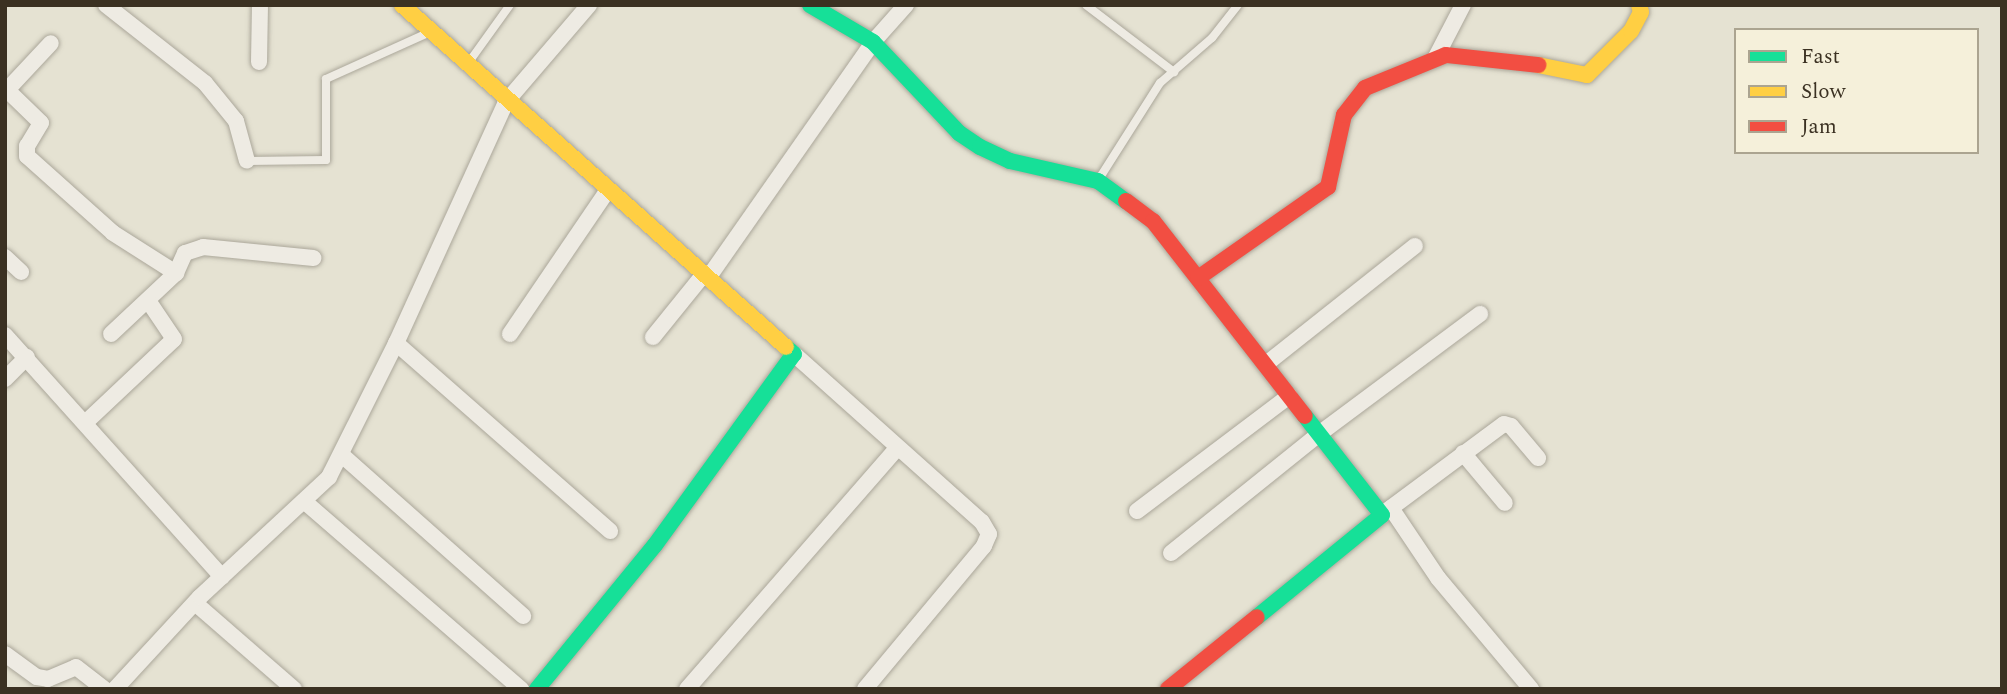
<!DOCTYPE html>
<html>
<head>
<meta charset="utf-8">
<style>
  body { margin:0 }
  #map { position:relative; width:2007px; height:694px; overflow:hidden; background:#e5e2d2; font-family:Spectral,serif }
  div>[style] { position:absolute }
  .roads { filter:drop-shadow(0 0 2px #aba79a) drop-shadow(0 0 2px #aba79a) }
  .lane>* { height:8px; margin:-4px; padding:0 4px; transform-origin:4px; border-radius:4px; background:#eeebe3 }
  .street>* { height:16px; margin:-8px; padding:0 8px; transform-origin:8px; border-radius:8px; background:#eeebe3 }
  .fast>* { height:16px; margin:-8px; padding:0 8px; transform-origin:8px; border-radius:8px; background:#16e098 }
  .slow>* { height:16px; margin:-8px; padding:0 8px; transform-origin:8px; border-radius:8px; background:#ffcf43 }
  .jam>* { height:16px; margin:-8px; padding:0 8px; transform-origin:8px; border-radius:8px; background:#f24e42 }
  span { translate:-50% -50%; white-space:nowrap; text-align:center; line-height:1.15; -webkit-text-stroke:7px #f5f0da; paint-order:stroke }
  .frame { position:absolute; inset:0; border:7px solid #3b3122; pointer-events:none }
  .legend { position:absolute; left:1734px; top:28px; width:245px; height:126px; box-sizing:border-box; background:#f5f0da; border:2px solid #aba490; margin:0; padding:9px 12px; list-style:none; font-size:21px; color:#3b3122 }
  .legend li { display:flex; align-items:center; gap:14px; height:35px }
  .legend b { width:35px; border:2px solid #aba490 }
</style>
</head>
<body>
<div id="map">
  <div class="roads">
    <div class="lane">
      <i style="left:1086px;top:5px;width:111px;rotate:37.3deg"></i>
      <i style="left:469px;top:62px;width:70px;rotate:-54.3deg"></i>
      <i style="left:247px;top:161px;width:79px;rotate:-0.7deg"></i>
      <i style="left:326px;top:160px;width:81px;rotate:-90deg"></i>
      <i style="left:326px;top:79px;width:112px;rotate:-24.3deg"></i>
      <i style="left:1099px;top:179px;width:114px;rotate:-57.6deg"></i>
      <i style="left:1160px;top:83px;width:69px;rotate:-40.9deg"></i>
      <i style="left:1212px;top:38px;width:42px;rotate:-51.8deg"></i>
    </div>
    <div class="street">
      <i style="left:106px;top:5px;width:126px;rotate:38.2deg"></i>
      <i style="left:205px;top:83px;width:49px;rotate:50.8deg"></i>
      <i style="left:236px;top:121px;width:41px;rotate:74.6deg"></i>
      <i style="left:589px;top:5px;width:128px;rotate:130.6deg"></i>
      <i style="left:506px;top:102px;width:265px;rotate:114.5deg"></i>
      <i style="left:396px;top:343px;width:285px;rotate:41.3deg"></i>
      <i style="left:1436px;top:57px;width:59px;rotate:-62.6deg"></i>
      <i style="left:259px;top:62px;width:57px;rotate:-89deg"></i>
      <i style="left:5px;top:88px;width:50px;rotate:44.2deg"></i>
      <i style="left:41px;top:123px;width:27px;rotate:121deg"></i>
      <i style="left:27px;top:146px;width:10px;rotate:90deg"></i>
      <i style="left:27px;top:156px;width:115px;rotate:41.8deg"></i>
      <i style="left:113px;top:233px;width:75px;rotate:32.4deg"></i>
      <i style="left:176px;top:273px;width:89px;rotate:136.8deg"></i>
      <i style="left:7px;top:90px;width:64px;rotate:-46.9deg"></i>
      <i style="left:5px;top:257px;width:22px;rotate:43deg"></i>
      <i style="left:176px;top:273px;width:22px;rotate:-66deg"></i>
      <i style="left:185px;top:253px;width:19px;rotate:-18deg"></i>
      <i style="left:203px;top:247px;width:111px;rotate:5.7deg"></i>
      <i style="left:708px;top:278px;width:288px;rotate:-55deg"></i>
      <i style="left:873px;top:42px;width:50px;rotate:-48.3deg"></i>
      <i style="left:510px;top:334px;width:174px;rotate:-55.8deg"></i>
      <i style="left:5px;top:335px;width:325px;rotate:48.1deg"></i>
      <i style="left:653px;top:337px;width:81px;rotate:-51deg"></i>
      <i style="left:794px;top:354px;width:252px;rotate:41.8deg"></i>
      <i style="left:982px;top:522px;width:14px;rotate:60deg"></i>
      <i style="left:989px;top:534px;width:13px;rotate:113deg"></i>
      <i style="left:984px;top:546px;width:186px;rotate:129.8deg"></i>
      <i style="left:1266px;top:364px;width:190px;rotate:-38.4deg"></i>
      <i style="left:5px;top:379px;width:31px;rotate:-45deg"></i>
      <i style="left:85px;top:423px;width:122px;rotate:-43.3deg"></i>
      <i style="left:174px;top:339px;width:45px;rotate:-124deg"></i>
      <i style="left:1463px;top:453px;width:65px;rotate:50deg"></i>
      <i style="left:343px;top:456px;width:241px;rotate:41.6deg"></i>
      <i style="left:305px;top:502px;width:286px;rotate:40.9deg"></i>
      <i style="left:1391px;top:508px;width:84px;rotate:56.1deg"></i>
      <i style="left:1438px;top:578px;width:145px;rotate:50deg"></i>
      <i style="left:1137px;top:511px;width:191px;rotate:-37.1deg"></i>
      <i style="left:1384px;top:513px;width:149px;rotate:-36.6deg"></i>
      <i style="left:1504px;top:424px;width:7px;rotate:16deg"></i>
      <i style="left:1511px;top:426px;width:42px;rotate:49.8deg"></i>
      <i style="left:1171px;top:553px;width:190px;rotate:-38.8deg"></i>
      <i style="left:1319px;top:434px;width:201px;rotate:-36.7deg"></i>
      <i style="left:195px;top:603px;width:131px;rotate:41deg"></i>
      <i style="left:5px;top:654px;width:39px;rotate:36deg"></i>
      <i style="left:37px;top:677px;width:11px;rotate:10deg"></i>
      <i style="left:48px;top:679px;width:30px;rotate:-23deg"></i>
      <i style="left:76px;top:667px;width:36px;rotate:38deg"></i>
      <i style="left:115px;top:689px;width:125px;rotate:-47.3deg"></i>
      <i style="left:200px;top:597px;width:176px;rotate:-42.9deg"></i>
      <i style="left:329px;top:477px;width:150px;rotate:-63.4deg"></i>
      <i style="left:687px;top:689px;width:318px;rotate:-48.9deg"></i>
    </div>
    <div class="fast">
      <i style="left:810px;top:5px;width:73px;rotate:30.4deg"></i>
      <i style="left:873px;top:42px;width:125px;rotate:46.6deg"></i>
      <i style="left:959px;top:133px;width:25px;rotate:34deg"></i>
      <i style="left:980px;top:147px;width:33px;rotate:25deg"></i>
      <i style="left:1010px;top:161px;width:90px;rotate:12.8deg"></i>
      <i style="left:1098px;top:181px;width:34px;rotate:36deg"></i>
      <i style="left:1257px;top:617px;width:161px;rotate:-39.2deg"></i>
      <i style="left:1382px;top:515px;width:125px;rotate:-127.9deg"></i>
      <i style="left:537px;top:689px;width:186px;rotate:-50.7deg"></i>
      <i style="left:655px;top:545px;width:236px;rotate:-54deg"></i>
      <i style="left:794px;top:354px;width:11px;rotate:-139deg"></i>
    </div>
    <div class="slow">
      <i style="left:402px;top:5px;width:514px;rotate:41.69deg"></i>
      <i style="left:1538px;top:65px;width:50px;rotate:11.5deg"></i>
      <i style="left:1587px;top:75px;width:62px;rotate:-45deg"></i>
      <i style="left:1631px;top:31px;width:21px;rotate:-62deg"></i>
      <i style="left:1641px;top:12px;width:7px;rotate:-106deg"></i>
    </div>
    <div class="jam">
      <i style="left:1126px;top:201px;width:34px;rotate:37deg"></i>
      <i style="left:1153px;top:221px;width:247px;rotate:52.1deg"></i>
      <i style="left:1198px;top:278px;width:159px;rotate:-35deg"></i>
      <i style="left:1328px;top:187px;width:74px;rotate:-77.5deg"></i>
      <i style="left:1344px;top:115px;width:34px;rotate:-52deg"></i>
      <i style="left:1365px;top:88px;width:87px;rotate:-22.2deg"></i>
      <i style="left:1446px;top:55px;width:93px;rotate:6.2deg"></i>
      <i style="left:1168px;top:689px;width:114px;rotate:-39deg"></i>
    </div>
  </div>
  <div class="frame"></div>
  <ul class="legend">
  <li><b style="height:9px;background:#16e098"></b>Fast</li>
  <li><b style="height:9px;background:#ffcf43"></b>Slow</li>
  <li><b style="height:9px;background:#f24e42"></b>Jam</li>
  </ul>
</div>
</body>
</html>
